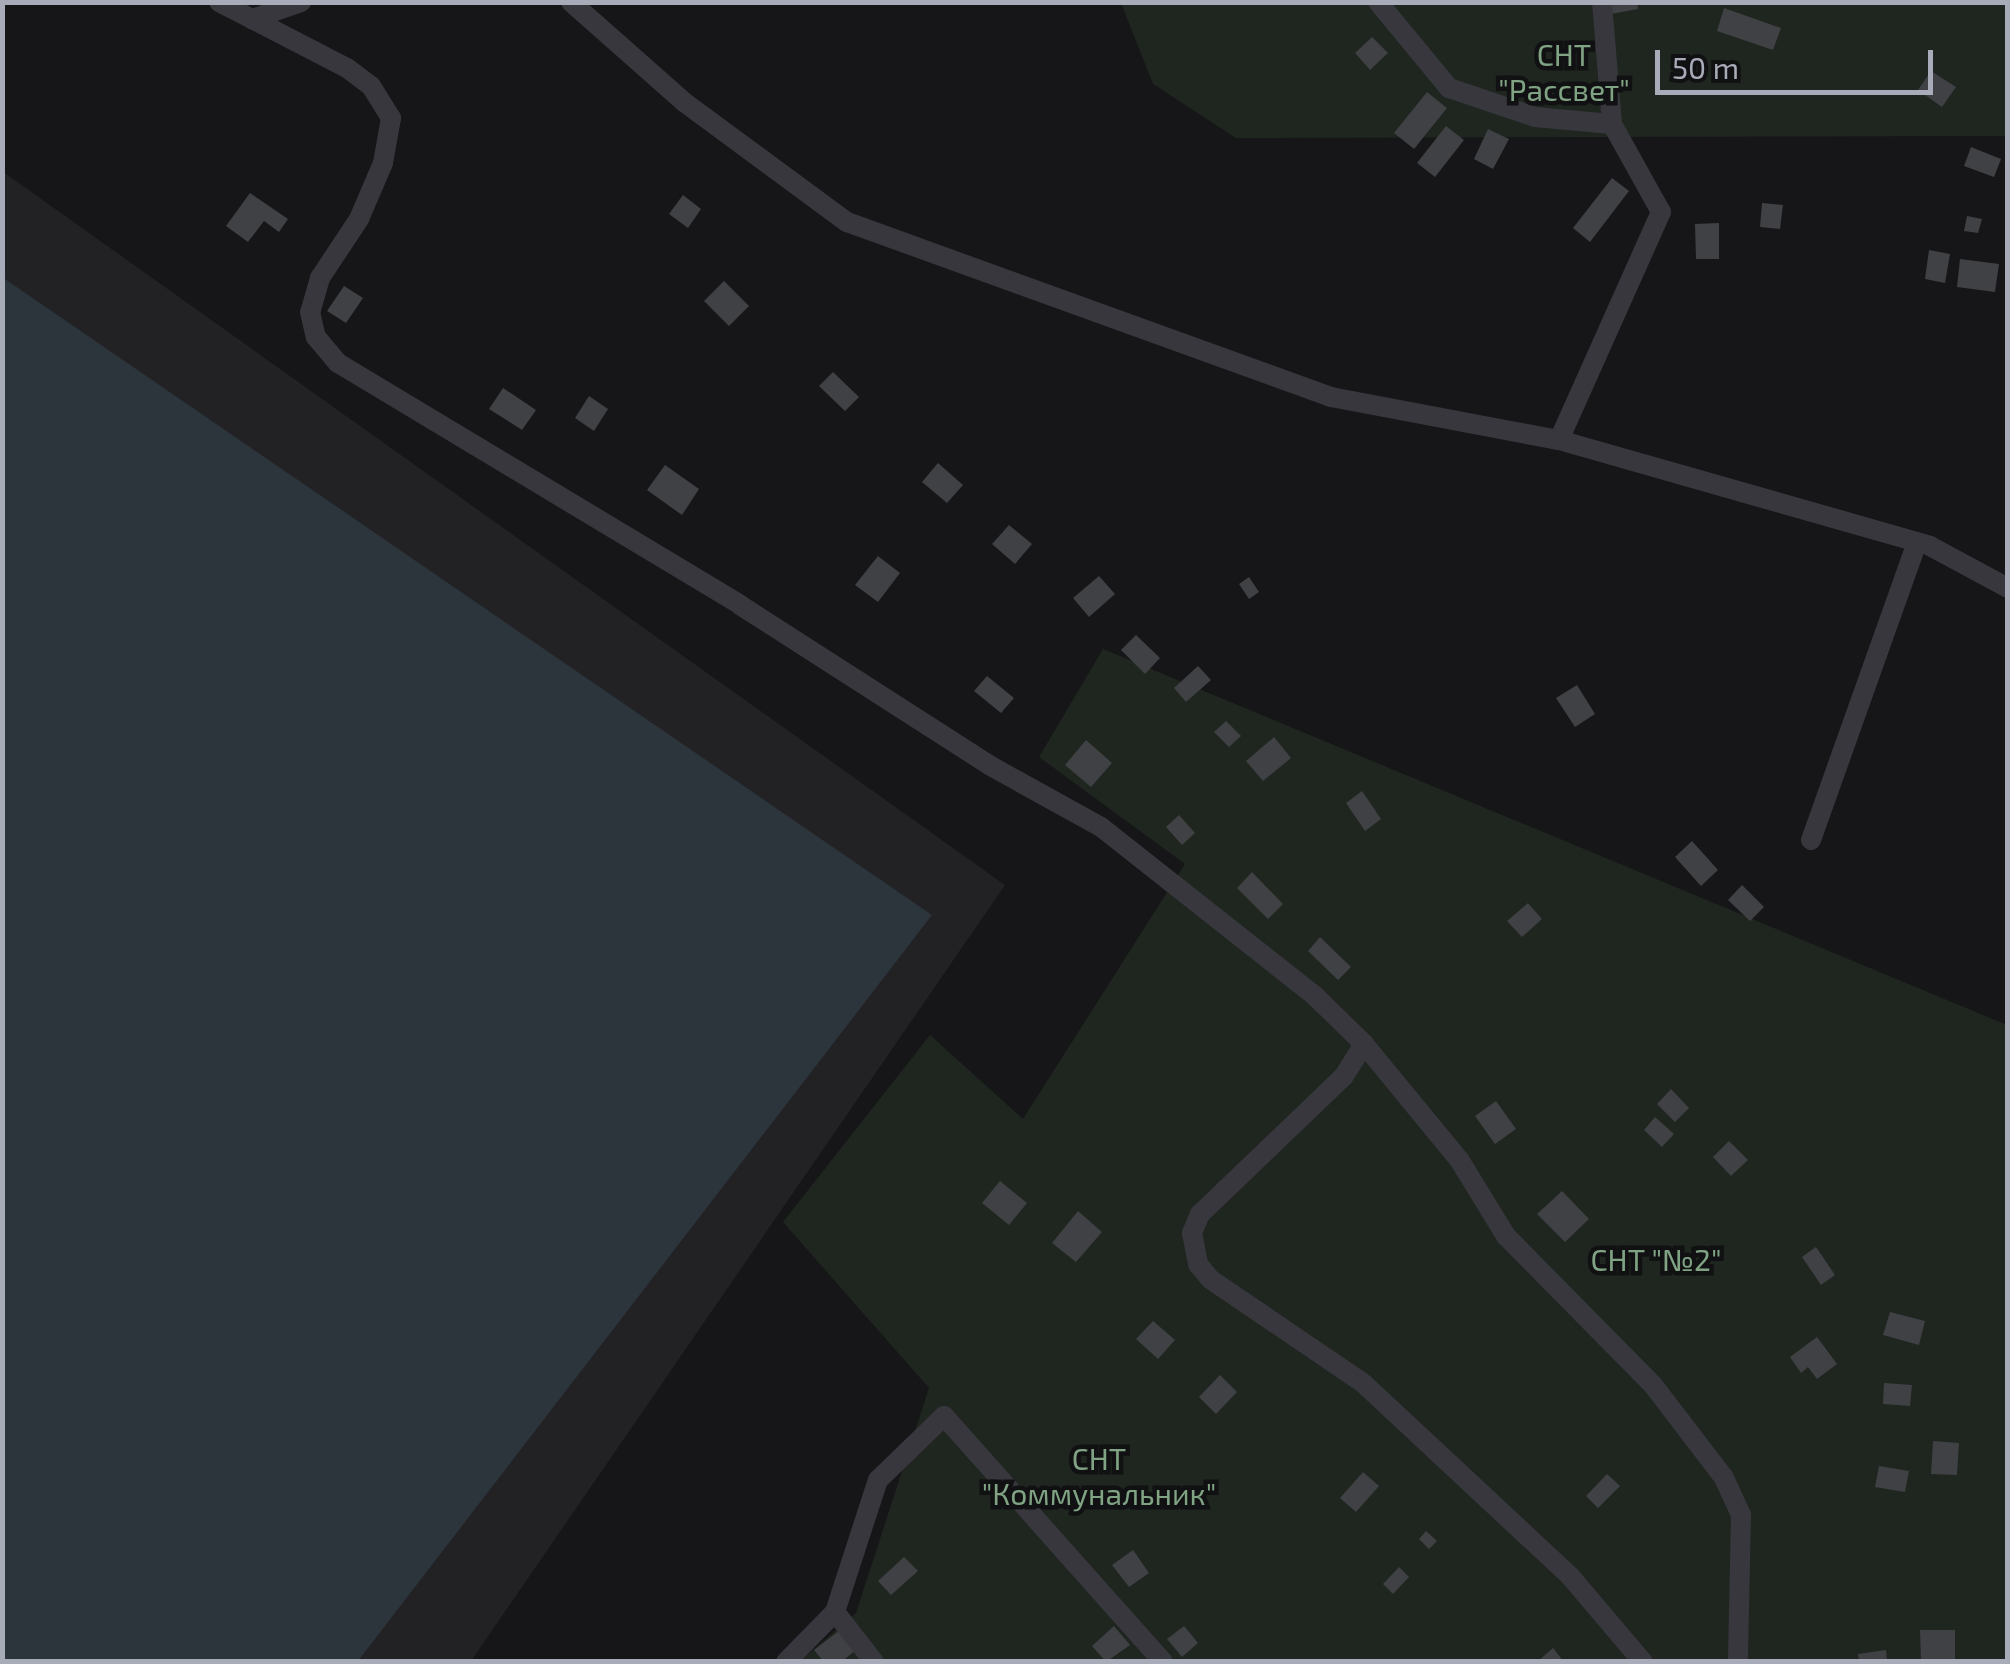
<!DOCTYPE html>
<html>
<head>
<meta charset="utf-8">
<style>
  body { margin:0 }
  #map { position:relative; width:2010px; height:1664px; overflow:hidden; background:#161618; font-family:"Exo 2",sans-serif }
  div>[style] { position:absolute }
  .built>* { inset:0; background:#222225 }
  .green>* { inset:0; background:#1e261f }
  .water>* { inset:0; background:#2c343c }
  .building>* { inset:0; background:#404145 }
  .service>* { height:20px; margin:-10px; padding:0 10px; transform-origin:10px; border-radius:10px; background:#37373d }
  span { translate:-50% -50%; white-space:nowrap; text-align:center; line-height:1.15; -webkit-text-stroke:9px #111113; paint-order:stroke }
  .park-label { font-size:30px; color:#7fa383 }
  .frame { position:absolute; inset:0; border:5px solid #a8acb8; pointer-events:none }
  .scale { position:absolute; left:1655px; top:50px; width:278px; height:45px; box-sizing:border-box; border:5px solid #a8acb8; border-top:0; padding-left:12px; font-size:30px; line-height:35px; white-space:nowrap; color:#a8acb8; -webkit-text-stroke:8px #111113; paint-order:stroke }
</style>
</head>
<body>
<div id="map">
  <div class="built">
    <i style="clip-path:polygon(2px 171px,1005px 885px,471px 1661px,3px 1661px)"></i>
  </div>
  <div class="green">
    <i style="clip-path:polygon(1121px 3px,2007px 3px,2007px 136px,1236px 138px,1153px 84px)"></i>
    <i style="clip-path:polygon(1103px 649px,2007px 1025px,2007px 1661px,800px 1661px,856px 1613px,929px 1388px,783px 1222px,930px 1035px,1023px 1119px,1185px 864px,1039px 757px)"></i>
  </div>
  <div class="water">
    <i style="clip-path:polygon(2px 277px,932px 915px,358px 1661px,3px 1661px)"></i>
  </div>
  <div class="building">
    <i style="clip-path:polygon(1603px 2px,1637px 2px,1638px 9px,1605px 15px)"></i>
    <i style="clip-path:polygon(1724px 8px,1781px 28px,1773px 50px,1717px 31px)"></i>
    <i style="clip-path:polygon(1372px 37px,1388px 53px,1370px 70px,1355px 53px)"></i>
    <i style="clip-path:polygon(1931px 71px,1956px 87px,1942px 107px,1918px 90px)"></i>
    <i style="clip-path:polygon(1427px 92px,1447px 108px,1414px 149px,1394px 133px)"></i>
    <i style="clip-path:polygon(1446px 126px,1464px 140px,1435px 177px,1417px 163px)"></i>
    <i style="clip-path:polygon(1488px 129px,1509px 139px,1493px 169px,1474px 159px)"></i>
    <i style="clip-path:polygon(1971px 147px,2001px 159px,1994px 177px,1964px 166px)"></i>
    <i style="clip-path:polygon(1612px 178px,1629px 191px,1590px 242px,1573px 228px)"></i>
    <i style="clip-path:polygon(250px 193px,288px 219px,279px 232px,264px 221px,248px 242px,226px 226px)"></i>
    <i style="clip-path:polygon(683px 195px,701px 209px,688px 228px,669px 214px)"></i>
    <i style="clip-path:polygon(1762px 203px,1783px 205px,1780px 229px,1760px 227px)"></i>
    <i style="clip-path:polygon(1967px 216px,1982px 219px,1978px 233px,1964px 231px)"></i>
    <i style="clip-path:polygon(1719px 223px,1719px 259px,1696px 259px,1695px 224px)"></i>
    <i style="clip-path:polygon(1929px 250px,1950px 254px,1945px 283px,1925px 279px)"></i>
    <i style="clip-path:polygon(1960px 259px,1999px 264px,1995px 292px,1957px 287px)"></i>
    <i style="clip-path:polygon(724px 281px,749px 306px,729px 326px,704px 301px)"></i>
    <i style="clip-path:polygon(344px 286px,363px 298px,346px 323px,327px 311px)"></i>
    <i style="clip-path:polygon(833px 372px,859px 397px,845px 411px,819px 386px)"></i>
    <i style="clip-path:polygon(503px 388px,536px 410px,522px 430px,489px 409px)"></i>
    <i style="clip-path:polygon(589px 396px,608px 409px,594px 431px,575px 418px)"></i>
    <i style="clip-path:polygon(938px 463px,963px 485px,947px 503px,922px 482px)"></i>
    <i style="clip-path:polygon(665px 465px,699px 489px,682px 515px,647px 490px)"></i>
    <i style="clip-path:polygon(1009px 525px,1032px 544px,1015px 564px,992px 544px)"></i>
    <i style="clip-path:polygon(878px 556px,900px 573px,878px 602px,855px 585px)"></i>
    <i style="clip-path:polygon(1099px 576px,1115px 594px,1089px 617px,1073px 598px)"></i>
    <i style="clip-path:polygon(1249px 577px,1259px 592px,1249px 599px,1239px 584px)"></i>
    <i style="clip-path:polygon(1136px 635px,1160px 658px,1145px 674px,1121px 650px)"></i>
    <i style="clip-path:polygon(1198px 666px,1211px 680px,1186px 702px,1174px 688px)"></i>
    <i style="clip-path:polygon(987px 676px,1014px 698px,1001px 713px,974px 691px)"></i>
    <i style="clip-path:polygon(1577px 685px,1595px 714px,1575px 727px,1556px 698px)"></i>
    <i style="clip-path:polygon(1226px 721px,1241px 736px,1229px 747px,1214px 732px)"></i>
    <i style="clip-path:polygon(1274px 737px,1291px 758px,1263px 781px,1246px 761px)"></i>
    <i style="clip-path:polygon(1086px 740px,1112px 763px,1091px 787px,1065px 765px)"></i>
    <i style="clip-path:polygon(1362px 791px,1381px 819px,1365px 831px,1346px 803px)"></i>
    <i style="clip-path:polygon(1179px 815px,1195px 833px,1182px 845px,1166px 827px)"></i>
    <i style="clip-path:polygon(1692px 841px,1718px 870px,1701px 886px,1675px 857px)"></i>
    <i style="clip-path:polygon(1252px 872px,1283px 904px,1268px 919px,1237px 888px)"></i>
    <i style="clip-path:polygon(1742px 885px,1764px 907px,1750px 921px,1728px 900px)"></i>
    <i style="clip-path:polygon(1528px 903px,1542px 919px,1522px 937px,1507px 921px)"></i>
    <i style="clip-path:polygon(1320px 937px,1351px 967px,1338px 980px,1308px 951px)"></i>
    <i style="clip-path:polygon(1671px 1089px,1689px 1108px,1675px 1122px,1657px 1104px)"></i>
    <i style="clip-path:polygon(1496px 1101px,1516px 1129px,1495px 1144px,1475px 1116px)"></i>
    <i style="clip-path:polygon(1655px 1117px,1674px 1134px,1662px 1147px,1644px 1130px)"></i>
    <i style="clip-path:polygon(1729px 1141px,1748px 1160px,1731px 1176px,1713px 1157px)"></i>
    <i style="clip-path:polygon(1000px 1181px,1027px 1203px,1009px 1225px,982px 1203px)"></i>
    <i style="clip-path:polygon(1562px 1191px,1589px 1219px,1565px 1242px,1537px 1214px)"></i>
    <i style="clip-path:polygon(1078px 1211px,1102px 1232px,1076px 1262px,1052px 1243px)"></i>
    <i style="clip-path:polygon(1816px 1247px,1835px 1275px,1821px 1285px,1802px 1257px)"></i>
    <i style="clip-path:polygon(1890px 1312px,1925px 1321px,1919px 1345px,1883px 1335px)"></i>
    <i style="clip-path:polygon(1153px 1321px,1175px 1340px,1158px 1359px,1136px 1339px)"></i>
    <i style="clip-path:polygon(1817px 1337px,1837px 1364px,1817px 1379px,1808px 1367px,1801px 1373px,1790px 1357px)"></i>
    <i style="clip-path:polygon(1220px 1375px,1237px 1392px,1216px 1414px,1199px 1397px)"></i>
    <i style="clip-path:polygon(1884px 1383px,1912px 1385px,1910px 1406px,1883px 1404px)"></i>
    <i style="clip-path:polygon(1933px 1441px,1959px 1443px,1957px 1475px,1931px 1474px)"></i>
    <i style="clip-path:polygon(1879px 1466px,1909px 1471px,1905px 1492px,1875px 1487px)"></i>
    <i style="clip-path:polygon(1363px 1472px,1379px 1486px,1356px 1512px,1340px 1498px)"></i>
    <i style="clip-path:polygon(1607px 1474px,1620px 1486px,1598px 1508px,1586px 1496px)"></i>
    <i style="clip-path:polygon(1426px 1531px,1437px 1541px,1429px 1549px,1419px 1539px)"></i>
    <i style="clip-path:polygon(1133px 1550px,1149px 1573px,1129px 1587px,1112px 1565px)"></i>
    <i style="clip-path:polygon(904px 1557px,918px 1571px,891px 1595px,878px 1581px)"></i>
    <i style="clip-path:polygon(1399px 1567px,1409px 1577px,1393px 1594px,1383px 1584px)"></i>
    <i style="clip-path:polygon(1114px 1626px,1130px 1645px,1106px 1662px,1092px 1646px)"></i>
    <i style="clip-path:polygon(1184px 1626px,1198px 1643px,1182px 1657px,1167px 1639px)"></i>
    <i style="clip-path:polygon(840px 1630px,856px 1650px,841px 1662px,824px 1662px,814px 1650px)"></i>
    <i style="clip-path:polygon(1920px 1630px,1955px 1630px,1955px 1662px,1921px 1662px)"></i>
    <i style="clip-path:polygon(1553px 1648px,1564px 1662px,1537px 1662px)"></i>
    <i style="clip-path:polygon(1886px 1650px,1887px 1662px,1859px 1662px,1858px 1654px)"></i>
  </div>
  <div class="service">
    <i style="left:219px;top:2px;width:37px;rotate:27deg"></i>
    <i style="left:252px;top:19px;width:52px;rotate:-19.1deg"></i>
    <i style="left:571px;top:2px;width:151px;rotate:41.5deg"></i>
    <i style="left:684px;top:102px;width:202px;rotate:36.4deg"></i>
    <i style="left:847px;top:222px;width:515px;rotate:19.88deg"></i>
    <i style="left:1331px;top:397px;width:232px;rotate:10.7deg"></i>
    <i style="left:1559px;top:440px;width:386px;rotate:15.9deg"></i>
    <i style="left:1930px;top:546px;width:89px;rotate:28.3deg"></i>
    <i style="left:1378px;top:2px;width:112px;rotate:50.5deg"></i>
    <i style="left:1449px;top:88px;width:91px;rotate:18.6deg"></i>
    <i style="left:1535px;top:117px;width:77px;rotate:5.2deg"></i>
    <i style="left:252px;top:19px;width:107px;rotate:27.3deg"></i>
    <i style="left:347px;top:68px;width:30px;rotate:37deg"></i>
    <i style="left:371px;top:86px;width:38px;rotate:58deg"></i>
    <i style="left:391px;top:118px;width:46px;rotate:100.1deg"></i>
    <i style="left:383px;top:163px;width:61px;rotate:113.2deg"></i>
    <i style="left:359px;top:219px;width:71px;rotate:123.5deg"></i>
    <i style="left:320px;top:278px;width:35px;rotate:106deg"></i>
    <i style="left:310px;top:312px;width:26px;rotate:77deg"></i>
    <i style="left:316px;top:337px;width:34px;rotate:50deg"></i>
    <i style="left:338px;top:363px;width:469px;rotate:31deg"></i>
    <i style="left:740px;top:605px;width:296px;rotate:32.7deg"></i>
    <i style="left:989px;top:765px;width:128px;rotate:29deg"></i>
    <i style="left:1101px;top:827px;width:271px;rotate:38.3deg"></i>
    <i style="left:1314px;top:995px;width:70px;rotate:44.4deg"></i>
    <i style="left:1364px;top:1044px;width:151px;rotate:50.6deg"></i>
    <i style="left:1460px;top:1161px;width:88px;rotate:58.5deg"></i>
    <i style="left:1506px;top:1236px;width:209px;rotate:45.4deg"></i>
    <i style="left:1653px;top:1385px;width:117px;rotate:52.6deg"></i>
    <i style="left:1724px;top:1478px;width:41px;rotate:65.3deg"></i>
    <i style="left:1741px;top:1515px;width:147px;rotate:91.2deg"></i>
    <i style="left:1559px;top:440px;width:250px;rotate:-65.9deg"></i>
    <i style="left:1661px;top:212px;width:101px;rotate:-119.1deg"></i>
    <i style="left:1612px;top:124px;width:122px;rotate:-94.7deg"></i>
    <i style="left:1811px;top:840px;width:316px;rotate:-70.4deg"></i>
    <i style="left:1364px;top:1044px;width:39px;rotate:122deg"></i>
    <i style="left:1343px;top:1077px;width:198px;rotate:136.2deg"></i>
    <i style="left:1200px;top:1214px;width:21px;rotate:113deg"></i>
    <i style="left:1192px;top:1233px;width:32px;rotate:79deg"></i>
    <i style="left:1198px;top:1264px;width:19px;rotate:51deg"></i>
    <i style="left:1210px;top:1279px;width:185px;rotate:34.2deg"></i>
    <i style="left:1363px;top:1383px;width:283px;rotate:43deg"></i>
    <i style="left:1570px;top:1576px;width:113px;rotate:49.7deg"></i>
    <i style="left:835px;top:1612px;width:139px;rotate:-72deg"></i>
    <i style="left:878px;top:1480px;width:92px;rotate:-44.1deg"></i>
    <i style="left:944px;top:1416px;width:329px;rotate:48.3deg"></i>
    <i style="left:786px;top:1662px;width:70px;rotate:-45.6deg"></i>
    <i style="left:835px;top:1612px;width:63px;rotate:52deg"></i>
  </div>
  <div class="park-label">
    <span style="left:1564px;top:71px">СНТ<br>"Рассвет"</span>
    <span style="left:1656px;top:1259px">СНТ "№2"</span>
    <span style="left:1099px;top:1475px">СНТ<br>"Коммунальник"</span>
  </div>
  <div class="frame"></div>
  <div class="scale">50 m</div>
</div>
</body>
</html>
